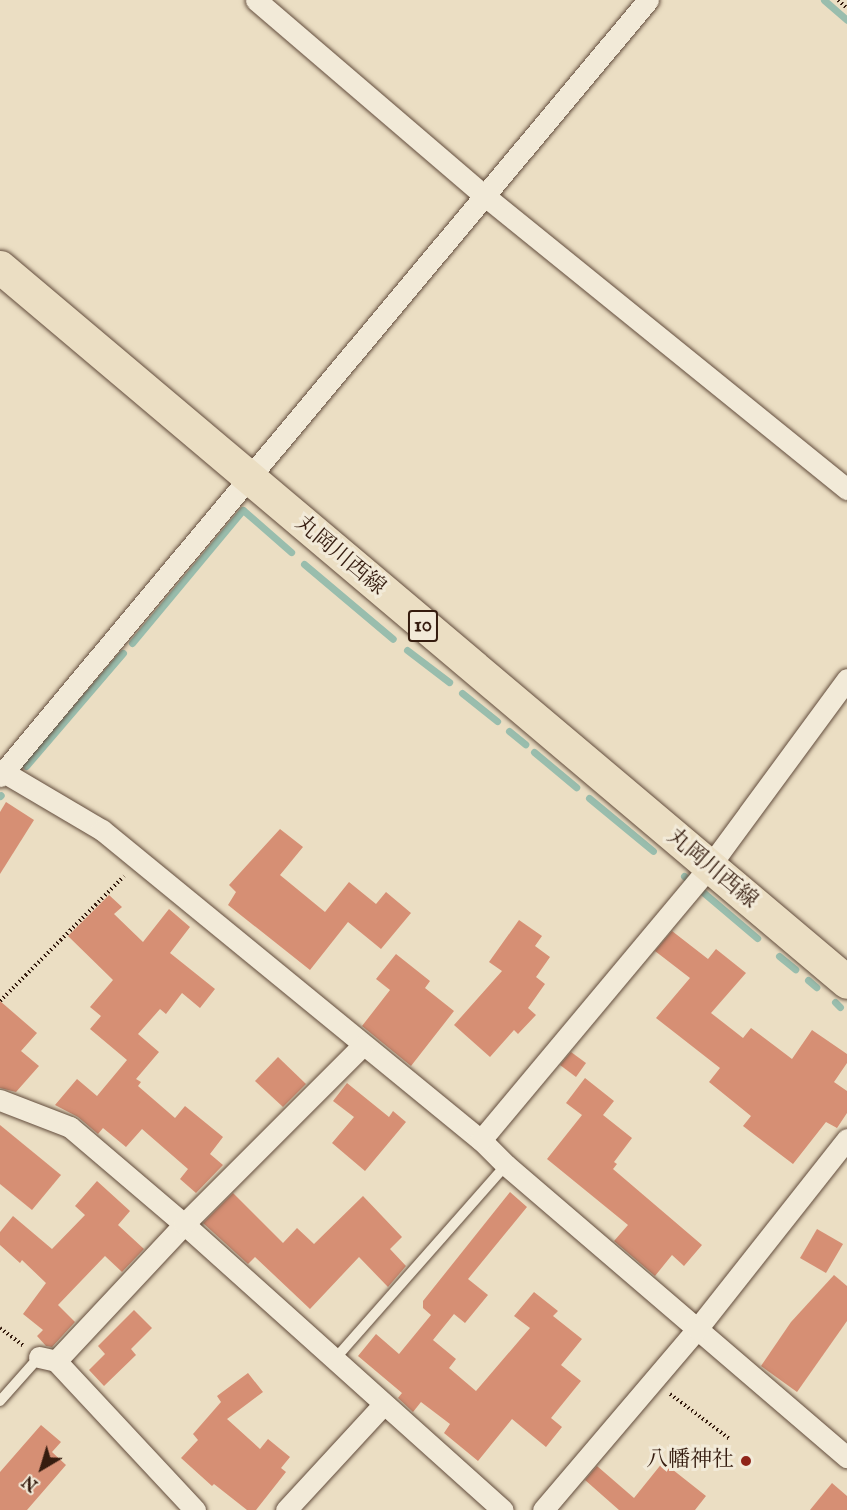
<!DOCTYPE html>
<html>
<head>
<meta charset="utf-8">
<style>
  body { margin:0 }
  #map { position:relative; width:847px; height:1510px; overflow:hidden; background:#ebdec3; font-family:"IM FELL English","Noto Serif JP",serif }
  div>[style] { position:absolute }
  .stream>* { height:7px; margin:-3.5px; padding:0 3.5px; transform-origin:3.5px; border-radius:3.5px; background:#99bdad }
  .building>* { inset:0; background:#d68f74 }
  .path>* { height:4px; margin-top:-2px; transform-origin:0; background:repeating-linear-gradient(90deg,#351c0f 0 1.5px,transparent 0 4.5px) }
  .roads { filter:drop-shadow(0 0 2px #624c3c) drop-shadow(0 0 2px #624c3c) }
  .service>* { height:10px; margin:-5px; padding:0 5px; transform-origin:5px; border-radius:5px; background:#f2ead8 }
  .minor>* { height:21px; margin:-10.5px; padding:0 10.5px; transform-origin:10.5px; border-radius:10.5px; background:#f2ead8 }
  .primary>* { height:33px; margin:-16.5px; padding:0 16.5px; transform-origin:16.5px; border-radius:16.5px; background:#ebdec3 }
  .dots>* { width:16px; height:16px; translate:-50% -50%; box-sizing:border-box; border:3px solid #f2ead8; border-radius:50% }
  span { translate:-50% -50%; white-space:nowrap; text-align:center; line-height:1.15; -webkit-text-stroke:6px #f2ead8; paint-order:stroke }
  .shield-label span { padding:2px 4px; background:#f2ead8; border:2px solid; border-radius:4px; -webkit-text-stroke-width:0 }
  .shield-label { font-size:21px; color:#351c0f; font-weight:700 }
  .street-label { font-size:22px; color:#351c0f }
  .poi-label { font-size:22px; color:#351c0f }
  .right { translate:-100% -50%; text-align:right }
  .north { position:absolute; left:12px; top:1438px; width:60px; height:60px; -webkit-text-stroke:4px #f2ead8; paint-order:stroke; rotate:218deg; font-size:16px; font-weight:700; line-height:24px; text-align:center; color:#351c0f }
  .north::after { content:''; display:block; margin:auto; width:21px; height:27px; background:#351c0f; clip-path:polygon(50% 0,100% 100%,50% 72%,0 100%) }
</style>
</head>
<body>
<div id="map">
  <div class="stream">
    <i style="left:824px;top:0;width:30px;rotate:41deg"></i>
    <i style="left:304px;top:564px;width:116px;rotate:40.1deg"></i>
    <i style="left:132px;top:643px;width:173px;rotate:-50.2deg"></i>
    <i style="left:243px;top:510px;width:64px;rotate:41.2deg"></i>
    <i style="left:407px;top:650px;width:53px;rotate:37.3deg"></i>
    <i style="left:462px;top:693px;width:45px;rotate:38.7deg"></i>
    <i style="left:509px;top:731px;width:21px;rotate:39deg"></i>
    <i style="left:534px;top:752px;width:55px;rotate:39.8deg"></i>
    <i style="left:26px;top:766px;width:149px;rotate:-49.4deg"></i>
    <i style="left:0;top:796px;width:1px;rotate:-45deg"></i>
    <i style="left:589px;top:798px;width:83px;rotate:39.6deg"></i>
    <i style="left:684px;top:876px;width:96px;rotate:40.3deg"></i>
    <i style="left:779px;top:956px;width:21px;rotate:39deg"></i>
    <i style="left:808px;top:980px;width:11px;rotate:41deg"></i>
    <i style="left:835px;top:1002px;width:7px;rotate:45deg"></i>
  </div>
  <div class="building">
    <i style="clip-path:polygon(6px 802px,34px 820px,0 874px,0 812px)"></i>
    <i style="clip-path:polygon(280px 829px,303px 847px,280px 875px,325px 912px,349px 882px,376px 904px,386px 892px,411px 913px,381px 949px,348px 922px,310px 970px,228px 905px,236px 892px,229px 885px)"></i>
    <i style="clip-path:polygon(109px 895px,122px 907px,114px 914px,143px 942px,169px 909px,190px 927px,170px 953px,215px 989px,200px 1008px,182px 993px,166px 1014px,160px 1009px,138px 1034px,159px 1052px,136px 1079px,141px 1082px,138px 1086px,175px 1118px,185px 1106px,223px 1137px,210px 1154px,223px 1165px,196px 1193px,180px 1179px,188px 1169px,142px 1129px,126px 1147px,103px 1128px,98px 1134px,78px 1117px,55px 1105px,77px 1079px,97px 1096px,127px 1060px,90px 1029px,101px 1016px,90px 1007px,113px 980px,68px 936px)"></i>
    <i style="clip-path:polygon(519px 920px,542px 936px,535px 946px,550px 957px,536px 977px,545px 984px,528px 1008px,536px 1015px,518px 1034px,514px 1030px,490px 1057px,454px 1025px,502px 971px,489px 962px)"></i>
    <i style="clip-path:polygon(672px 931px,708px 959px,716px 949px,746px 973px,711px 1013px,743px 1038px,751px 1028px,792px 1059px,812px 1030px,847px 1054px,847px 1063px,834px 1082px,847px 1091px,847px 1113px,837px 1128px,826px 1122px,793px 1164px,743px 1126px,751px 1116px,709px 1082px,720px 1068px,656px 1018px,690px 978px,655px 951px)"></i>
    <i style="clip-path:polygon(396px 954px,430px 981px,425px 988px,454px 1011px,411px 1066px,362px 1026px,390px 990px,376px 979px)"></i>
    <i style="clip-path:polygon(0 1001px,37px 1033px,21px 1051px,39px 1066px,16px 1092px,0 1088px)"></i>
    <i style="clip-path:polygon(571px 1052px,586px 1063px,576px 1077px,560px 1065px)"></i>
    <i style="clip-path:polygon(278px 1057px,306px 1084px,283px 1107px,255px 1081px)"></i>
    <i style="clip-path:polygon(585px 1078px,614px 1101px,603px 1115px,632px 1138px,614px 1162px,617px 1164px,613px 1169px,702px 1245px,684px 1266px,672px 1255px,655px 1276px,614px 1241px,628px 1225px,547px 1159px,582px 1115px,566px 1103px)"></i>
    <i style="clip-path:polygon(347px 1083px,389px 1117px,393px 1111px,406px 1122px,365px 1171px,332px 1143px,354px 1117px,333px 1101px)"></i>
    <i style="clip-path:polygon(0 1125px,61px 1175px,32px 1210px,0 1184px)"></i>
    <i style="clip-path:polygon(97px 1181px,130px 1211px,118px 1225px,144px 1249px,122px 1272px,105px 1256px,58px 1305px,75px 1322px,52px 1347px,46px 1346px,37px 1336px,43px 1330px,23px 1314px,46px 1283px,22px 1260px,20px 1263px,0 1245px,0 1232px,13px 1216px,52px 1249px,85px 1215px,75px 1206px)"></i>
    <i style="clip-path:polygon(510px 1192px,527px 1207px,468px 1279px,488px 1295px,465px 1323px,454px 1314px,433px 1340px,456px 1359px,449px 1368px,476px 1391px,530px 1328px,514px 1316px,534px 1292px,558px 1311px,553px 1316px,582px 1339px,561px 1365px,581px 1381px,551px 1418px,562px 1427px,546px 1447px,512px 1419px,478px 1461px,444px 1433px,450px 1424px,421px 1402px,413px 1412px,398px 1398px,402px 1393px,358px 1356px,376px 1334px,399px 1354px,431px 1315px,423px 1308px,423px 1301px)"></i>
    <i style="clip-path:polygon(233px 1193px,283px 1243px,297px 1228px,314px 1244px,363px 1196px,402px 1237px,390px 1249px,406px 1266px,388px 1287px,359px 1257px,310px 1309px,255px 1257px,248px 1264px,203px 1223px)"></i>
    <i style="clip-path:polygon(817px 1229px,843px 1244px,826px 1273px,800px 1258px)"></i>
    <i style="clip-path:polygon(834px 1275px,847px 1286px,847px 1321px,797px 1392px,761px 1366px,791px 1322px)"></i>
    <i style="clip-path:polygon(134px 1310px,152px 1328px,131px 1349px,136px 1355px,104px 1386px,89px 1370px,105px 1354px,98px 1346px)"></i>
    <i style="clip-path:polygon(248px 1373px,263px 1392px,227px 1419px,260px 1449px,268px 1439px,290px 1457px,281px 1468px,286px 1472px,256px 1510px,247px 1510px,214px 1484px,212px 1486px,181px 1458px,198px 1440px,193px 1434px,221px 1402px,217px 1396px)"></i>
    <i style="clip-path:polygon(41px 1425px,61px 1442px,52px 1452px,66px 1465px,27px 1510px,0 1510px,0 1472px)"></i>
    <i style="clip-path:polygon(663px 1462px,706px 1496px,695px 1510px,619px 1510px,585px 1480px,597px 1466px,634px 1498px)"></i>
    <i style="clip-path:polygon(832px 1483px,847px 1496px,847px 1510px,810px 1510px)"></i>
  </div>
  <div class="path">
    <i style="left:838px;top:0;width:12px;rotate:42deg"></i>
    <i style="left:0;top:1001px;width:176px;rotate:-45.2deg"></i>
    <i style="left:0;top:1328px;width:30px;rotate:37deg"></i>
    <i style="left:670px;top:1394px;width:76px;rotate:37deg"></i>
  </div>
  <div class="roads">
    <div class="service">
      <i style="left:334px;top:1360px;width:260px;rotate:-48.6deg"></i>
      <i style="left:0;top:1401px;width:59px;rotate:-48.4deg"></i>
    </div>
    <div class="minor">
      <i style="left:256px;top:0;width:301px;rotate:40.6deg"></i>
      <i style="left:485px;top:196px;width:466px;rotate:39deg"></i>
      <i style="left:0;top:770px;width:118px;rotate:30.5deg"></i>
      <i style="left:102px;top:830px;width:490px;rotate:39.3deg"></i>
      <i style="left:481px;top:1140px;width:35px;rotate:45deg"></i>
      <i style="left:506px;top:1165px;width:449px;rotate:40.6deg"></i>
      <i style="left:0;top:776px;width:1011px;rotate:-50.14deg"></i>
      <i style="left:0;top:1100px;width:75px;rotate:21.1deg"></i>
      <i style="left:70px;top:1127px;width:150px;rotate:40.4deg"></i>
      <i style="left:184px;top:1224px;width:428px;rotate:41.9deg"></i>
      <i style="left:481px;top:1140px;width:356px;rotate:-50.1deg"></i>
      <i style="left:709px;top:867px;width:233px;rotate:-53.7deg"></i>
      <i style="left:39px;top:1357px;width:17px;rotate:13deg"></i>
      <i style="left:56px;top:1361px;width:187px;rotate:-46.9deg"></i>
      <i style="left:184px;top:1224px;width:253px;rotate:-45deg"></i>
      <i style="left:56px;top:1361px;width:204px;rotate:47deg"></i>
      <i style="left:286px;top:1510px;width:143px;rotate:-47.3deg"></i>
      <i style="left:543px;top:1510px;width:238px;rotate:-49.6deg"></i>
      <i style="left:697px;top:1329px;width:242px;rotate:-51.7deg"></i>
    </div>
    <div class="primary">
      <i style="left:0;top:267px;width:1108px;rotate:40.17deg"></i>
    </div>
  </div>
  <div class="dots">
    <i style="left:746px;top:1461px;background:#8f2418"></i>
  </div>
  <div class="shield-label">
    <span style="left:423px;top:626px">10</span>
  </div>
  <div class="street-label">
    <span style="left:340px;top:556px;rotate:40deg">丸岡川西線</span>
    <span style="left:712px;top:869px;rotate:40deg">丸岡川西線</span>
  </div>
  <div class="poi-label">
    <span class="right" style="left:734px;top:1461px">八幡神社</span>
  </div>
  <div class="north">N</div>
</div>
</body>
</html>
